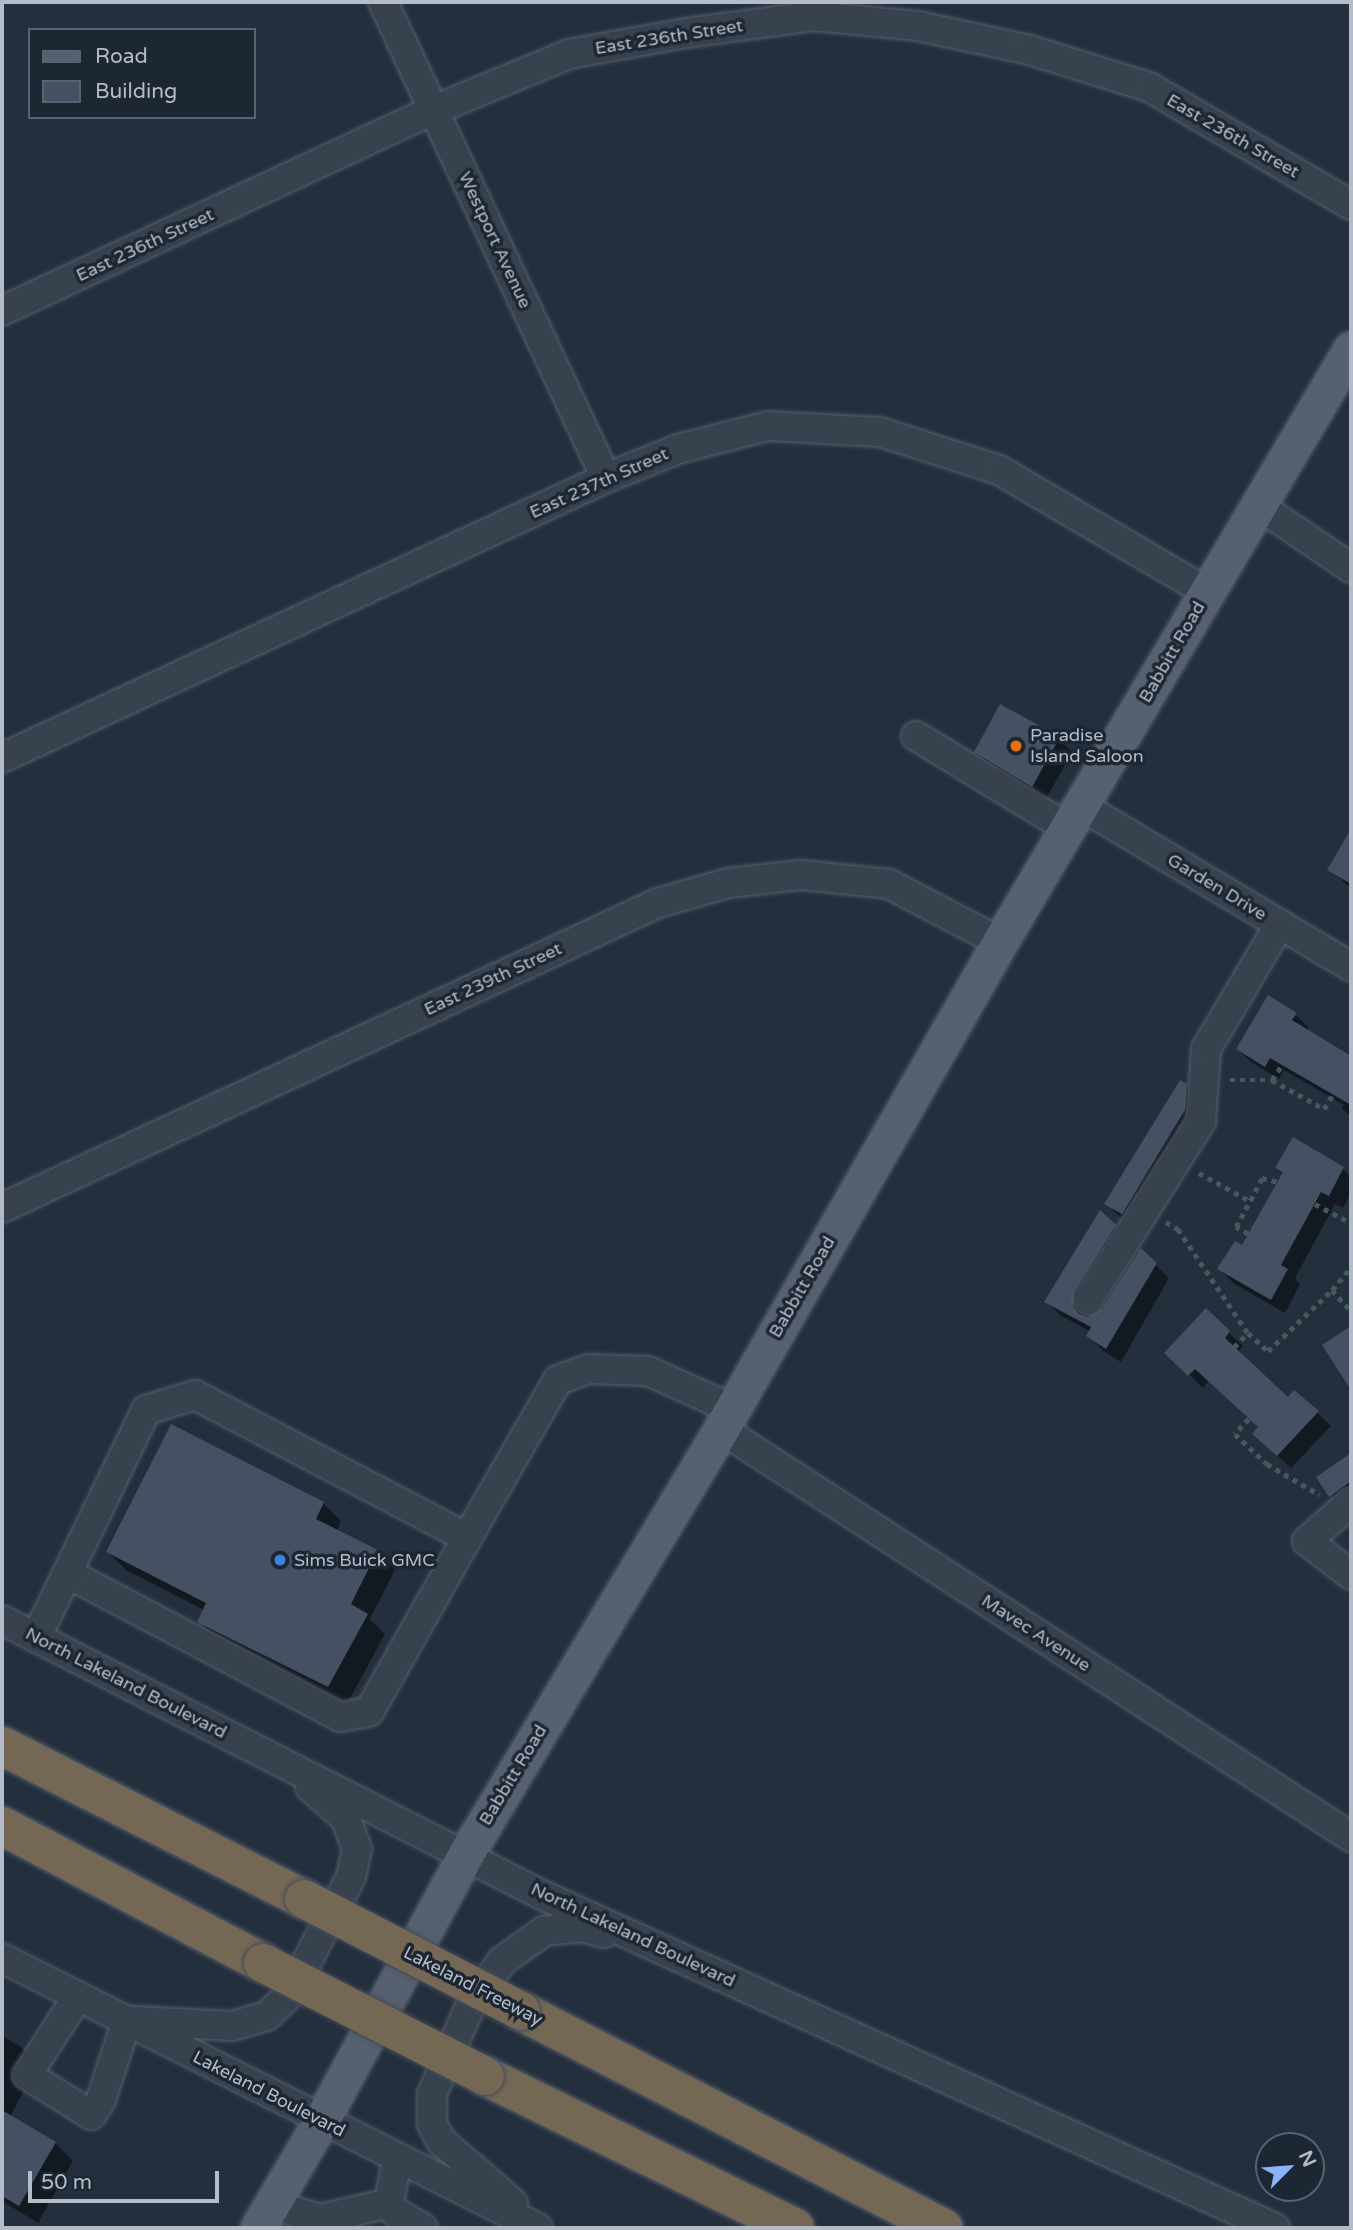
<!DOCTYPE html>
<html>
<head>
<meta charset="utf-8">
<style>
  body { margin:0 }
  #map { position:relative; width:1353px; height:2230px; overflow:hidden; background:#242f3e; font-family:"Varela Round",sans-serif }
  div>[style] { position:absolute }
  .shadow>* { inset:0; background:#0007 }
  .building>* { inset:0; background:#455162 }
  .path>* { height:4.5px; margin-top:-2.25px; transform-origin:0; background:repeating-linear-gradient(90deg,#44595c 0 5px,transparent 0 10px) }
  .roads { filter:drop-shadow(0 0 2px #565f6c) drop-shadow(0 0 2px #565f6c) }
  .minor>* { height:28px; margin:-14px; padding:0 14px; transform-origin:14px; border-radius:14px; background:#38414e }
  .major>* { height:35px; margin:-17.5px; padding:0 17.5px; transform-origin:17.5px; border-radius:17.5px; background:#56606e }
  .highway>* { height:38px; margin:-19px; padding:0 19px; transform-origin:19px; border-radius:19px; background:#746855 }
  .bridges { filter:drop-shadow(0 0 2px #434c59) drop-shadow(0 0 2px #434c59) }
  .highway-bridge>* { height:38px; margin:-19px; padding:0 19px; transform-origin:19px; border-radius:19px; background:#746855 }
  .dots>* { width:19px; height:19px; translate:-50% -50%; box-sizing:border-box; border:4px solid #1d2633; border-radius:50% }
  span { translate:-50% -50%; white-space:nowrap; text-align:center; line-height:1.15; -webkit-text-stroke:7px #1d2633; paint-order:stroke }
  .street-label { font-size:18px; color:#b4bcc9 }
  .poi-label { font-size:18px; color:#b4bcc9 }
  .left { translate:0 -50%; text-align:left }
  .frame { position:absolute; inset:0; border:4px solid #b4bcc9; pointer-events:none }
  .legend { position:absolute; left:28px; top:28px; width:228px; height:91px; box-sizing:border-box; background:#1d2633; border:2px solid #59626f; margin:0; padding:9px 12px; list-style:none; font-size:21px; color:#b4bcc9 }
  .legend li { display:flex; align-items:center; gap:14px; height:35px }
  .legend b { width:35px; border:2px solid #59626f }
  .north { position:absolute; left:1255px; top:2132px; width:70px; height:70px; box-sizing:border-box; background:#1d2633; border:2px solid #59626f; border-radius:50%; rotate:65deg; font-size:19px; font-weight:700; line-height:28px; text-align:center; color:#b4bcc9 }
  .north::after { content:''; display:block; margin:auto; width:24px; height:32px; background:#8ab4f8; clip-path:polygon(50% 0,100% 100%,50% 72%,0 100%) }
  .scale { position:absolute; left:28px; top:2171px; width:191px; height:32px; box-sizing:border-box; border:4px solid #b4bcc9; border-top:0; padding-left:9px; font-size:21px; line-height:24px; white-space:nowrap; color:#b4bcc9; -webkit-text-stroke:5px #1d2633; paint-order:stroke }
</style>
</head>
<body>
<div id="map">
  <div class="shadow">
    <i style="clip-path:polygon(1059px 739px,1072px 752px,1046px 799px,989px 765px,976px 751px)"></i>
    <i style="clip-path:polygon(1351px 833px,1351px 888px,1330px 870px)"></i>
    <i style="clip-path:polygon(1296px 1015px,1309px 1028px,1307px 1031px,1351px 1058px,1351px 1117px,1342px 1108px,1344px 1105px,1284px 1070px,1279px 1079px,1251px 1062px,1238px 1049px)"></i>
    <i style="clip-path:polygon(1186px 1086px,1200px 1100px,1137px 1227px,1120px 1217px,1106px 1203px)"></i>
    <i style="clip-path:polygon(1278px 1167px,1343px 1169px,1351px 1177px,1351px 1193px,1343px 1208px,1335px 1204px,1295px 1278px,1300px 1284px,1285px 1313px,1233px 1283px,1220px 1269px,1243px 1247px,1284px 1174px)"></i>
    <i style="clip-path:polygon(1100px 1213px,1128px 1240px,1087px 1306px,1086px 1318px,1103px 1311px,1141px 1250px,1169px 1278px,1121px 1362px,1102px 1350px,1089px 1336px,1091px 1332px,1060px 1315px,1046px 1301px)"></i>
    <i style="clip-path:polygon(1206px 1311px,1243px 1346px,1238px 1352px,1288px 1399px,1317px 1413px,1331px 1426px,1291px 1468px,1268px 1447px,1260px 1428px,1209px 1381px,1203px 1388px,1167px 1353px)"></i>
    <i style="clip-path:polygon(1351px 1455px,1351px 1505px,1344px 1509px,1318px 1477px)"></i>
    <i style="clip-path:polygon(323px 1503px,341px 1521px,337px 1531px,377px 1551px,395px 1570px,370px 1619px,385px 1634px,347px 1704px,218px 1640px,199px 1621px,204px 1610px,126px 1570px,108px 1552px)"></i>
    <i style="clip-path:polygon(2px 2036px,20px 2046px,38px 2064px,10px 2117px,55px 2143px,73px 2161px,38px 2223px,2px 2201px)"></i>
  </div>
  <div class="building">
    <i style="clip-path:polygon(1000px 704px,1060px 737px,1032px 787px,974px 752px)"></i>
    <i style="clip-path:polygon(1351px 829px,1351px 884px,1327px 870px)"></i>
    <i style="clip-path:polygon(1268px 995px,1297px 1013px,1292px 1020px,1351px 1056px,1351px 1105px,1270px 1058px,1265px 1067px,1236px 1049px)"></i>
    <i style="clip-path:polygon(1180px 1080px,1187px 1084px,1185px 1110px,1122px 1214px,1104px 1204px)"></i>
    <i style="clip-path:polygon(1293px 1137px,1344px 1167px,1329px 1196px,1321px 1192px,1281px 1265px,1288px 1269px,1271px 1300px,1217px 1269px,1235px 1241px,1242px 1245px,1283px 1172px,1275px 1168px)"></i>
    <i style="clip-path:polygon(1100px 1210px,1116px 1225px,1074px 1292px,1073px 1307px,1079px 1314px,1088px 1317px,1102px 1309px,1141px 1248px,1157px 1263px,1106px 1349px,1086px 1336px,1091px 1327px,1044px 1302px)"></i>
    <i style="clip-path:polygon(1206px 1308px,1230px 1331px,1225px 1338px,1288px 1397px,1294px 1390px,1319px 1411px,1277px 1456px,1252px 1434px,1258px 1427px,1195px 1369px,1188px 1376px,1164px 1353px)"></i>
    <i style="clip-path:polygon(1351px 1326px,1351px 1390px,1322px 1345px)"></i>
    <i style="clip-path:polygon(171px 1424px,324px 1502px,316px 1519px,378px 1550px,351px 1604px,368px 1614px,328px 1687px,197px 1622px,206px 1603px,106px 1552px)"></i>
    <i style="clip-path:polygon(1351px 1453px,1351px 1481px,1329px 1497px,1316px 1477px)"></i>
    <i style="clip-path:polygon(2px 2110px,56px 2142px,19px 2206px,2px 2196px)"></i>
  </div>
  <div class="path">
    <i style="left:1230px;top:1080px;width:42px"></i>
    <i style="left:1272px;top:1080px;width:60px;rotate:29.1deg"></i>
    <i style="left:1324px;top:1109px;width:17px;rotate:-59deg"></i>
    <i style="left:1272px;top:1080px;width:18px;rotate:-56deg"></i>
    <i style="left:1199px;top:1173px;width:58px;rotate:28.8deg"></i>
    <i style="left:1315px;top:1204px;width:41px;rotate:27.8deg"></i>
    <i style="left:1166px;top:1222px;width:14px;rotate:30deg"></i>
    <i style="left:1178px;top:1229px;width:125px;rotate:56.1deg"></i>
    <i style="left:1248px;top:1333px;width:27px;rotate:42deg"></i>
    <i style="left:1268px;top:1351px;width:88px;rotate:-43.6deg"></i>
    <i style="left:1332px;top:1290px;width:30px;rotate:-50deg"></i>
    <i style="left:1248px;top:1234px;width:14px;rotate:-150deg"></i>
    <i style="left:1236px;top:1227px;width:55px;rotate:-62deg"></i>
    <i style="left:1262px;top:1178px;width:16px;rotate:14deg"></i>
    <i style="left:1332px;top:1290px;width:28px;rotate:48deg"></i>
    <i style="left:1234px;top:1347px;width:20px;rotate:-45deg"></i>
    <i style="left:1249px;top:1419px;width:21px;rotate:133deg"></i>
    <i style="left:1235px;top:1434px;width:44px;rotate:43.2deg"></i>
    <i style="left:1267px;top:1464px;width:61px;rotate:30.3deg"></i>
  </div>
  <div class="roads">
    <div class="minor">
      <i style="left:383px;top:2px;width:526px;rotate:64.9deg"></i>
      <i style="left:2px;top:311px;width:476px;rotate:-25deg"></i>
      <i style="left:434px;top:110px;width:146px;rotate:-22.5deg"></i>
      <i style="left:569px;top:54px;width:119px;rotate:-10.2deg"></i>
      <i style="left:686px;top:33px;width:128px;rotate:-7.6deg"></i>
      <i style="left:813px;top:16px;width:105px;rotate:5.4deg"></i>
      <i style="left:918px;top:26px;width:115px;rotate:12.1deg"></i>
      <i style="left:1030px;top:50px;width:125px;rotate:17.3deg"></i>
      <i style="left:1149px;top:87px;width:234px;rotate:30.3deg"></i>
      <i style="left:1259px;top:506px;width:111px;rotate:34deg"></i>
      <i style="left:916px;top:736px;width:179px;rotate:31.3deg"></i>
      <i style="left:2px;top:758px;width:666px;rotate:-24.87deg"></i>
      <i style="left:606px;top:478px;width:78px;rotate:-21.9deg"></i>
      <i style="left:678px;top:449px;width:93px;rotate:-14.3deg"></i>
      <i style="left:768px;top:426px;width:112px;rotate:3.1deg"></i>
      <i style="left:880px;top:432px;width:125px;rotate:17.7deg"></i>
      <i style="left:999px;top:470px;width:241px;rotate:30.4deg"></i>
      <i style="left:1083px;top:807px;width:312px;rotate:30.8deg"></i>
      <i style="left:2px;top:1208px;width:723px;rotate:-24.94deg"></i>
      <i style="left:658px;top:903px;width:73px;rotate:-15.9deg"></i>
      <i style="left:728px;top:883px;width:73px;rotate:-6.3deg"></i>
      <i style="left:801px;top:875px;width:88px;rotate:5.8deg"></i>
      <i style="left:889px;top:884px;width:125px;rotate:27.6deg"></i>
      <i style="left:1088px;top:1300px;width:212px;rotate:-57.7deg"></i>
      <i style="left:1201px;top:1121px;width:72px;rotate:-86deg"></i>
      <i style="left:1206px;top:1049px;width:145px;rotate:-59.4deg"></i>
      <i style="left:721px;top:1429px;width:751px;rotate:32.93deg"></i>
      <i style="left:1351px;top:1502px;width:59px;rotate:138.4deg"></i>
      <i style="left:1307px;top:1541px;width:56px;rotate:37.7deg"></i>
      <i style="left:67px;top:1573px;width:309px;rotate:27.8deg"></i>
      <i style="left:340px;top:1717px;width:29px;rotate:-10deg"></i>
      <i style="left:369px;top:1712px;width:200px;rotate:-60.6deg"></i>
      <i style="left:2px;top:1620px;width:604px;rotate:26.99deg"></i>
      <i style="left:540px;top:1894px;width:807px;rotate:24.44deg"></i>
      <i style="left:36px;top:1638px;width:253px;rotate:-64.2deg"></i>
      <i style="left:146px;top:1410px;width:51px;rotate:-17deg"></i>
      <i style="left:195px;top:1395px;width:307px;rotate:27.7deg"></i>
      <i style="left:467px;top:1538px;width:182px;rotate:-60.1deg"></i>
      <i style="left:558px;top:1380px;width:33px;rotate:-20deg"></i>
      <i style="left:589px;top:1369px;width:59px;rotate:1.9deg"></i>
      <i style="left:648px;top:1371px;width:92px;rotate:24.3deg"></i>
      <i style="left:2px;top:1958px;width:600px;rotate:26.74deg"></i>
      <i style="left:78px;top:1996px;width:94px;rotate:122.8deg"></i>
      <i style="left:27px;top:2075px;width:75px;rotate:32deg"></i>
      <i style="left:91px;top:2115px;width:18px;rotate:-56deg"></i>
      <i style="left:101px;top:2100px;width:84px;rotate:-72deg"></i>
      <i style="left:137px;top:2021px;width:95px;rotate:3deg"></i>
      <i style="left:232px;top:2026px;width:36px;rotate:-16deg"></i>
      <i style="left:267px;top:2016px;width:32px;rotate:-44deg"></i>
      <i style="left:290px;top:1994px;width:132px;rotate:-62.5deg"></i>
      <i style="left:351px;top:1877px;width:29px;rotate:-78deg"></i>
      <i style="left:357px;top:1849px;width:32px;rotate:-110deg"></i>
      <i style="left:346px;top:1819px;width:48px;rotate:-138.4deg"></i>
      <i style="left:397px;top:2159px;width:45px;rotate:100.3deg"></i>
      <i style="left:389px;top:2203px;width:11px;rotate:56deg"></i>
      <i style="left:395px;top:2212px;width:32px;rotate:30deg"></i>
      <i style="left:513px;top:2203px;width:94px;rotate:-139.3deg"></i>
      <i style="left:442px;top:2142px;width:21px;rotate:-119deg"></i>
      <i style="left:432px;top:2124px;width:30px;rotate:-90deg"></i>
      <i style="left:432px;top:2094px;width:98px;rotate:-66.6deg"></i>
      <i style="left:471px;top:2004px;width:53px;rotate:-54.2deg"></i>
      <i style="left:502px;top:1961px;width:52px;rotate:-35.5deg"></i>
      <i style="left:544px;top:1931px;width:36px;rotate:-6deg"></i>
      <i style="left:580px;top:1927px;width:25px;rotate:14deg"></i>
      <i style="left:272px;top:2205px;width:51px;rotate:15.9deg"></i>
      <i style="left:321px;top:2219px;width:70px;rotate:-13.2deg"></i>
    </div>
    <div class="major">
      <i style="left:258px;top:2228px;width:124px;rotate:-59.5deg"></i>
      <i style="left:321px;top:2121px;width:304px;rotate:-61.5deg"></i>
      <i style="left:466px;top:1854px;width:496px;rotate:-59deg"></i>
      <i style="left:721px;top:1429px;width:561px;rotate:-60.19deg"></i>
      <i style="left:1000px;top:942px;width:689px;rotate:-59.38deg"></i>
    </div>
    <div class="highway">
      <i style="left:2px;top:1746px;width:339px;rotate:26.9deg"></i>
      <i style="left:2px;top:1826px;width:295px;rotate:27.7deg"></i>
      <i style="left:521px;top:2011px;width:475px;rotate:27.2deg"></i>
      <i style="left:485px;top:2076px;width:345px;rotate:26.1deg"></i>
    </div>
  </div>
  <div class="bridges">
    <div class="highway-bridge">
      <i style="left:304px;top:1899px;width:244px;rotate:27.3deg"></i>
      <i style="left:263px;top:1963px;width:249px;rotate:27deg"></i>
    </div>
  </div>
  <div class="dots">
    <i style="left:1016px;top:746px;background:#e8710a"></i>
    <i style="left:280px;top:1560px;background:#3f7fe0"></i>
  </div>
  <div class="street-label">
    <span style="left:669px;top:37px;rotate:-9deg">East 236th Street</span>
    <span style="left:1233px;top:136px;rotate:30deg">East 236th Street</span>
    <span style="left:495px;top:240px;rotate:65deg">Westport Avenue</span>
    <span style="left:145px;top:245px;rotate:-25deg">East 236th Street</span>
    <span style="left:599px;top:483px;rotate:-24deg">East 237th Street</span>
    <span style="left:1172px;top:652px;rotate:-60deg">Babbitt Road</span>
    <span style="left:1217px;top:887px;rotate:31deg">Garden Drive</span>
    <span style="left:493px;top:979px;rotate:-25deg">East 239th Street</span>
    <span style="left:802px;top:1287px;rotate:-60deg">Babbitt Road</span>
    <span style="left:1036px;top:1633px;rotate:33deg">Mavec Avenue</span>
    <span style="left:126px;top:1683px;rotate:27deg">North Lakeland Boulevard</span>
    <span style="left:513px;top:1775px;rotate:-59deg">Babbitt Road</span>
    <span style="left:633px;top:1935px;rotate:25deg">North Lakeland Boulevard</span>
    <span style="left:473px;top:1986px;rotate:27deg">Lakeland Freeway</span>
    <span style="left:269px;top:2094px;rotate:27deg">Lakeland Boulevard</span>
  </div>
  <div class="poi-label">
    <span class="left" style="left:1030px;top:746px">Paradise<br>Island Saloon</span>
    <span class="left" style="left:294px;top:1560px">Sims Buick GMC</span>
  </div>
  <div class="frame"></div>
  <ul class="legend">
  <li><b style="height:9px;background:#56606e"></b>Road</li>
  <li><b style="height:19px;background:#455162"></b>Building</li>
  </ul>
  <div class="north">N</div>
  <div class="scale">50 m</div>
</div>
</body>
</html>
